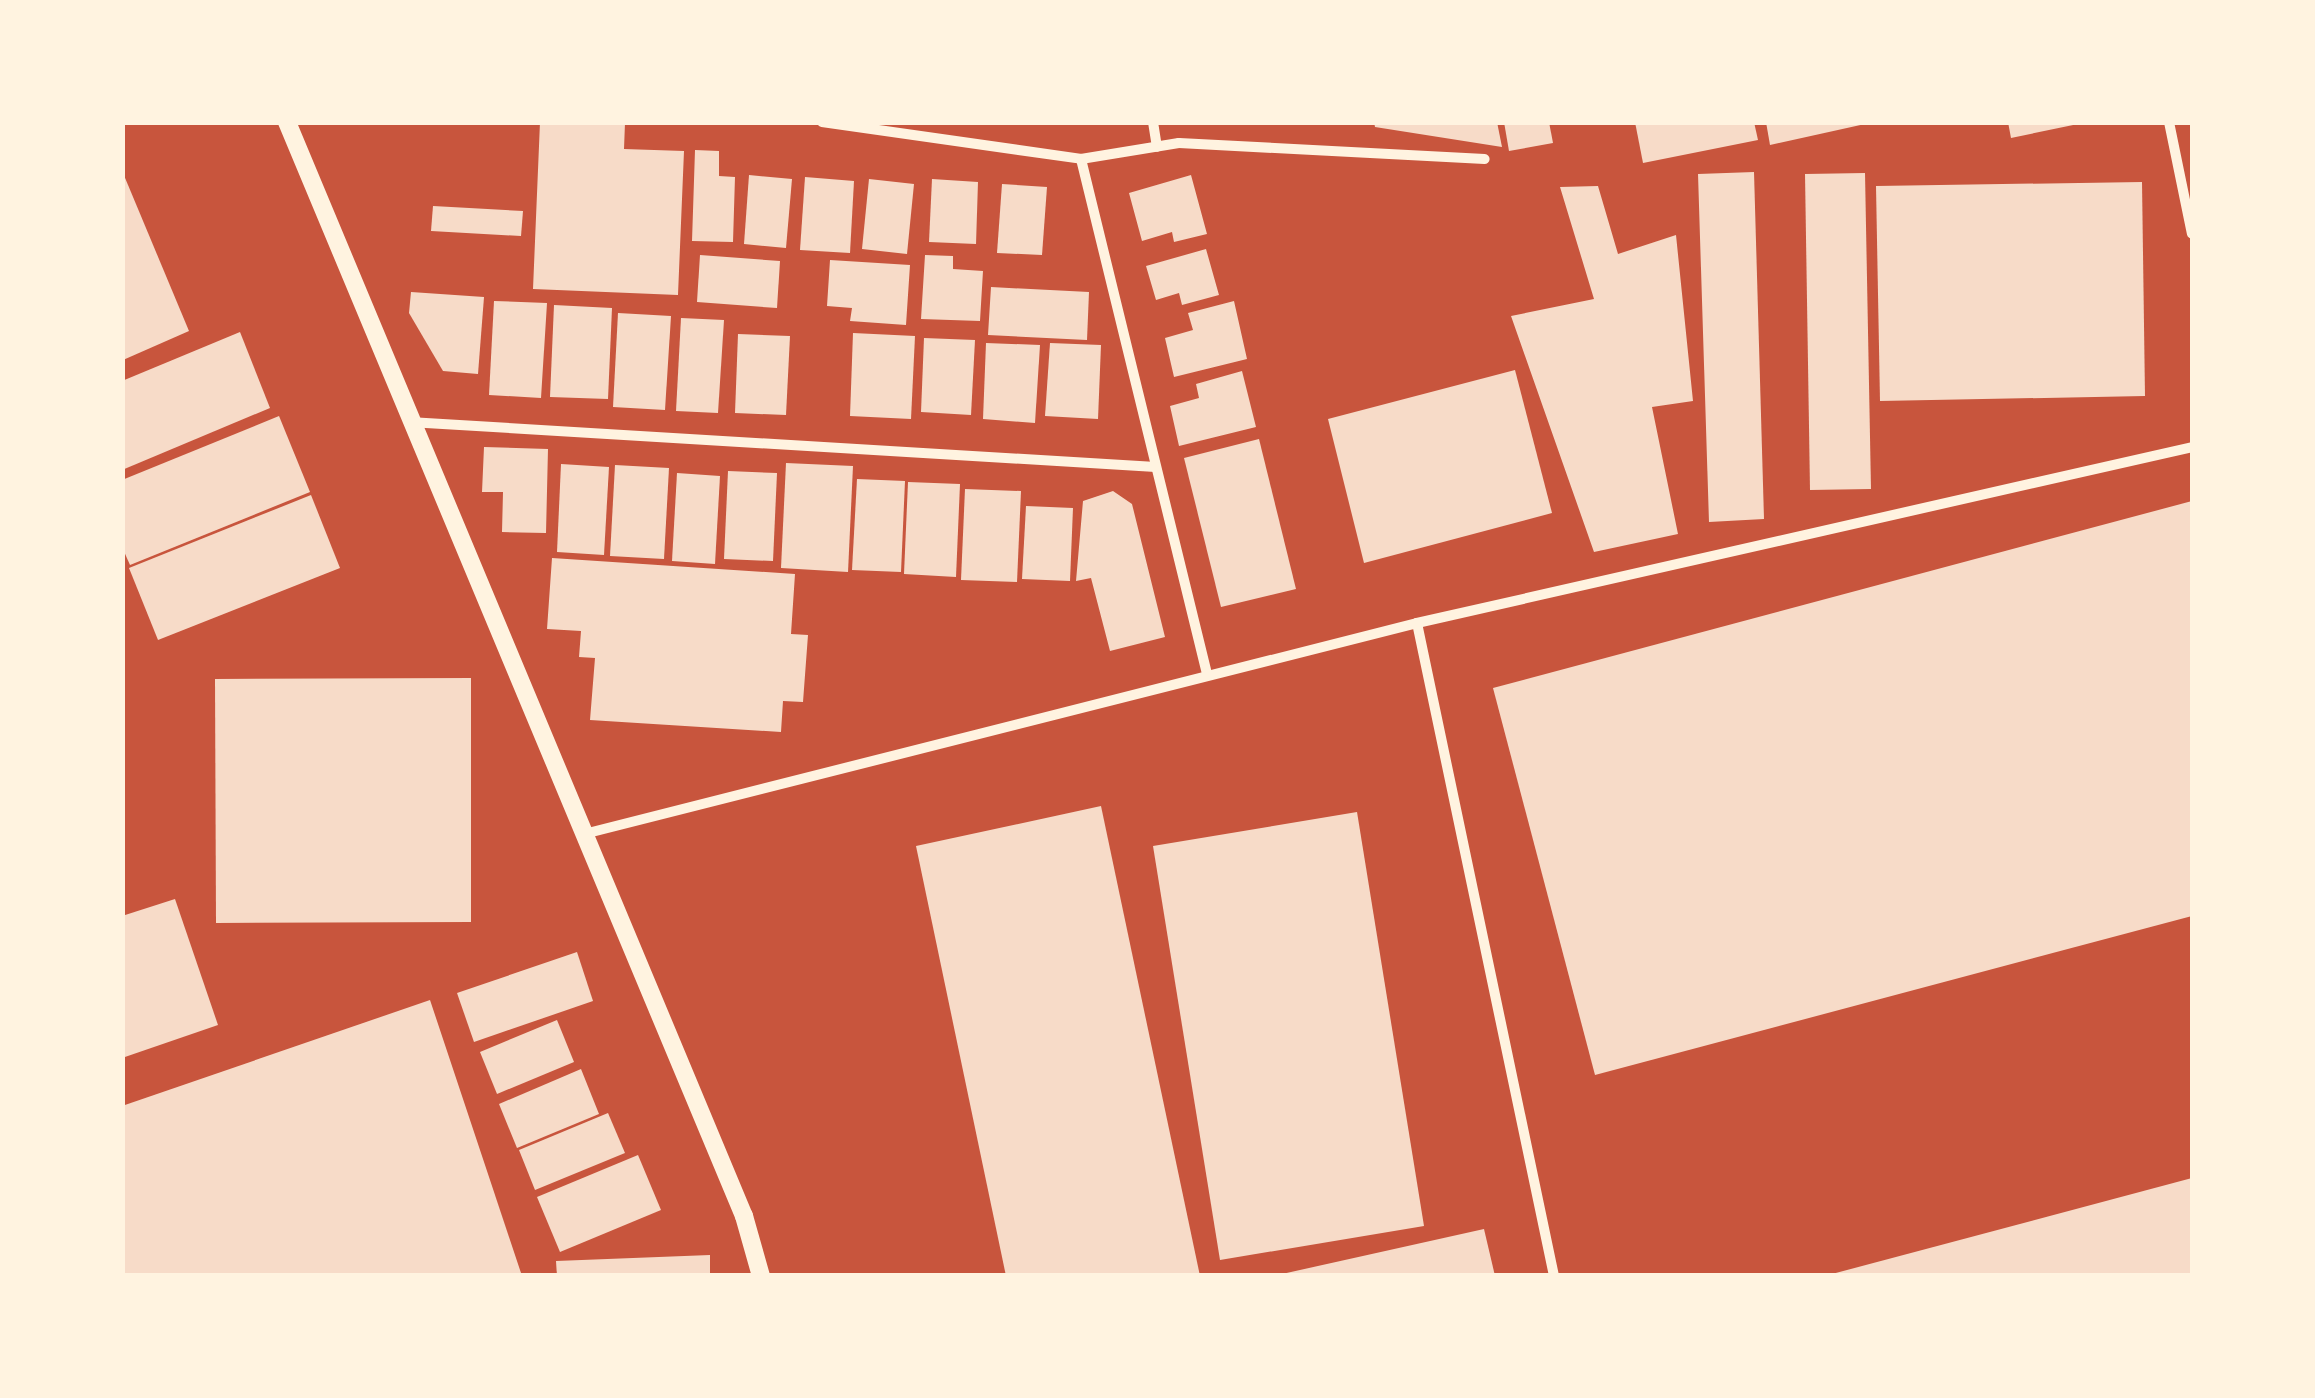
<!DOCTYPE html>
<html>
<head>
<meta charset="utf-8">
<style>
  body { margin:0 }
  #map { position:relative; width:2315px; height:1398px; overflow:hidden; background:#c8553d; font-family:Figtree,sans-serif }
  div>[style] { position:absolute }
  .building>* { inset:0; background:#f7dbc8 }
  .minor>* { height:10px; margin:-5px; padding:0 5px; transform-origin:5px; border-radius:5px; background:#fff3e0 }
  .tertiary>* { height:18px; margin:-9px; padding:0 9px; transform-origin:9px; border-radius:9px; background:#fff3e0 }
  span { translate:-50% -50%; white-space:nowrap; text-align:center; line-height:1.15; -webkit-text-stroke:8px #fff3e0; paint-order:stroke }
  .frame { position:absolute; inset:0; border:125px solid #fff3e0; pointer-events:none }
</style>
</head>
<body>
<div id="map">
  <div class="building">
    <i style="clip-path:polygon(540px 122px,625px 123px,624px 149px,684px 151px,678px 295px,533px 289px)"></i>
    <i style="clip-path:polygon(1374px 122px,1497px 122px,1502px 147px,1375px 127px)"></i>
    <i style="clip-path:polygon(1504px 122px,1549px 122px,1553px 143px,1509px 151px)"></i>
    <i style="clip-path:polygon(1635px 122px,1754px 122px,1758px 140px,1643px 163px)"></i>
    <i style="clip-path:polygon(1766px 122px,1865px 122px,1865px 124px,1770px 145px)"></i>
    <i style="clip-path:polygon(2008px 122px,2078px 122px,2078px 124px,2011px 138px)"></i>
    <i style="clip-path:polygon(695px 150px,719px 151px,719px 176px,735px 177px,733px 242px,692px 241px)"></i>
    <i style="clip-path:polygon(1754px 172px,1764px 519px,1709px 522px,1698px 174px)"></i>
    <i style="clip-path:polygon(123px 173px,189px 331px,123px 360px)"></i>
    <i style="clip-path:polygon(1865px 173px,1871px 489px,1810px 490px,1805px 174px)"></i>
    <i style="clip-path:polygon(749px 175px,792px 179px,786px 248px,744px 244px)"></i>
    <i style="clip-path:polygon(1191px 175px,1207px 234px,1174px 242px,1172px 232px,1142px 241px,1129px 193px)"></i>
    <i style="clip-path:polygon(805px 177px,854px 181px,850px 253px,800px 250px)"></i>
    <i style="clip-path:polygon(869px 179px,914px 184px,907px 254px,862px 249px)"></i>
    <i style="clip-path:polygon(932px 179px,978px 182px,976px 244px,929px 242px)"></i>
    <i style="clip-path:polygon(2142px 182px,2145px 396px,1880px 401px,1876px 186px)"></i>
    <i style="clip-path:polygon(1002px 184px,1047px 187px,1042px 255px,997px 253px)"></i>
    <i style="clip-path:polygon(1598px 186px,1618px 254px,1676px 235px,1693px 401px,1652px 407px,1678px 534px,1594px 552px,1511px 316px,1594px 299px,1560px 187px)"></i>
    <i style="clip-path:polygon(433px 206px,523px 211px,521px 236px,431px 231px)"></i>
    <i style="clip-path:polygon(1206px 249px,1219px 295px,1182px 305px,1179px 293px,1156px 300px,1146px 266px)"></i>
    <i style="clip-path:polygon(700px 255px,780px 261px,777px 308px,697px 302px)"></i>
    <i style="clip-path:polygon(925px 255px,953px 256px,953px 269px,983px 271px,980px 321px,921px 319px)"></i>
    <i style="clip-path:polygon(830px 260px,910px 265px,906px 325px,850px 321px,852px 308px,827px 306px)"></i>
    <i style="clip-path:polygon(991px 287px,1089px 292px,1087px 340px,988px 335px)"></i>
    <i style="clip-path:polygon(411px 292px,484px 297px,478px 374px,443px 371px,409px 313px)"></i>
    <i style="clip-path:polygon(494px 301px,547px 303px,541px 398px,489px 395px)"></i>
    <i style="clip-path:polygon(1234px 301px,1247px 359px,1174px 377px,1165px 338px,1193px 330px,1188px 313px)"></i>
    <i style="clip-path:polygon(554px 305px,612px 308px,608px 399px,550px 397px)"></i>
    <i style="clip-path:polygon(618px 313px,671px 316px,665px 410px,613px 407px)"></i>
    <i style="clip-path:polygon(681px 318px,724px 320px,718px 413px,676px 411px)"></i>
    <i style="clip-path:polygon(240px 332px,270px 408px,122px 470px,122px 381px)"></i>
    <i style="clip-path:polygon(853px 333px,915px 336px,911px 419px,850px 416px)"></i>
    <i style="clip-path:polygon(738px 334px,790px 336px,786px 415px,735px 413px)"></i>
    <i style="clip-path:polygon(924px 338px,975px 340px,971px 415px,921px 412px)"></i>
    <i style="clip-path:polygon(986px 343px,1040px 345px,1035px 423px,983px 419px)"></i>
    <i style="clip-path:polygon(1050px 343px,1101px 345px,1098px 419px,1045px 416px)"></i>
    <i style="clip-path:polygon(1515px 370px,1552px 513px,1364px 563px,1328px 419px)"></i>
    <i style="clip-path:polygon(1242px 371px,1256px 427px,1179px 446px,1170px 406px,1199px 398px,1196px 384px)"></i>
    <i style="clip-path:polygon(279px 416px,310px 492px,130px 565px,122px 547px,122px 480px)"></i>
    <i style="clip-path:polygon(1259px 439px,1296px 589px,1221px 607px,1184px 458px)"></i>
    <i style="clip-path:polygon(484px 447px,548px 449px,546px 533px,502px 532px,503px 492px,482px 492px)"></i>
    <i style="clip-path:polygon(786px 463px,853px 466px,848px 572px,781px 568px)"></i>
    <i style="clip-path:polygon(561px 464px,609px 467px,604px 555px,557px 552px)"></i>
    <i style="clip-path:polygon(615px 465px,669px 468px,664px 559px,610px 556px)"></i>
    <i style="clip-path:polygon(728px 471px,777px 473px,773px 561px,724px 559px)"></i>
    <i style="clip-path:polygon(677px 473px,720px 476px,715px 564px,672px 561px)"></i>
    <i style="clip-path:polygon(857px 479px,905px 481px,901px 572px,852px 570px)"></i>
    <i style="clip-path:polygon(908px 482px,960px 484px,956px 577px,904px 574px)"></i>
    <i style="clip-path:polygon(965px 489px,1021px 491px,1017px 582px,961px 580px)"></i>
    <i style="clip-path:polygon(1113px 491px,1132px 504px,1165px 637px,1110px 651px,1091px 578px,1076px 581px,1083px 501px)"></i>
    <i style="clip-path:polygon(311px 495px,340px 568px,158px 640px,129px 568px)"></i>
    <i style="clip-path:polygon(2192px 501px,2192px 916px,1595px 1075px,1493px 688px)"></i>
    <i style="clip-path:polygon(1026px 506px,1073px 508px,1070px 581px,1022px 579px)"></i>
    <i style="clip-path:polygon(552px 558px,795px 574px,791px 634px,808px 635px,803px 702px,783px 701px,781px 732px,590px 720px,595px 658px,579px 657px,581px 631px,547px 629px)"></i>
    <i style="clip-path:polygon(471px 678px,471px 922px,216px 923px,215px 679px)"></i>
    <i style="clip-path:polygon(1101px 806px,1200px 1276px,1006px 1276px,916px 846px)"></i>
    <i style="clip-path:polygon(1357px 812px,1424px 1226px,1220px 1260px,1153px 846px)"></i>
    <i style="clip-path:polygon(175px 899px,218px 1025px,122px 1058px,122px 916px)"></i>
    <i style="clip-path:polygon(577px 952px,593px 1001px,474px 1042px,457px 993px)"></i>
    <i style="clip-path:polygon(430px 1000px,522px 1276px,122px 1276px,122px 1106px)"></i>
    <i style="clip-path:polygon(557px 1020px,574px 1062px,497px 1094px,480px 1052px)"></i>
    <i style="clip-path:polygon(581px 1069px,599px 1114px,517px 1148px,499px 1104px)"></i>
    <i style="clip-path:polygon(608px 1113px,625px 1153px,535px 1190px,519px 1150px)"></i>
    <i style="clip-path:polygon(638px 1155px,661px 1210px,560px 1252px,537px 1197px)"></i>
    <i style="clip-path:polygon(2192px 1178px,2192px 1276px,1832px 1276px,1832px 1274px)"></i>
    <i style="clip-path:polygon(1484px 1229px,1495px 1276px,1283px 1276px,1282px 1274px)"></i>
    <i style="clip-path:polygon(710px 1255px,710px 1276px,557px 1276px,556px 1261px)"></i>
  </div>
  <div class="minor">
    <i style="left:822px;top:122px;width:262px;rotate:8.1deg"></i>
    <i style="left:1081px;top:159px;width:99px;rotate:-9.3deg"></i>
    <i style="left:1179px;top:143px;width:306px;rotate:3deg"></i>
    <i style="left:1153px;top:122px;width:25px;rotate:81deg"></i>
    <i style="left:2169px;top:122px;width:114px;rotate:78.4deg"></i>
    <i style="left:1081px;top:159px;width:530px;rotate:76.25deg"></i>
    <i style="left:409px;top:422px;width:748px;rotate:3.45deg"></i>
    <i style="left:1417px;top:623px;width:667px;rotate:78.15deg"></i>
    <i style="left:584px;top:834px;width:859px;rotate:-14.21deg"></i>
    <i style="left:1417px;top:623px;width:795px;rotate:-12.79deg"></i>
  </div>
  <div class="tertiary">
    <i style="left:287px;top:122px;width:1186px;rotate:67.33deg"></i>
    <i style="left:744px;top:1216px;width:62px;rotate:74.2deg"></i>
  </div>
  <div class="frame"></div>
</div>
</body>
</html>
